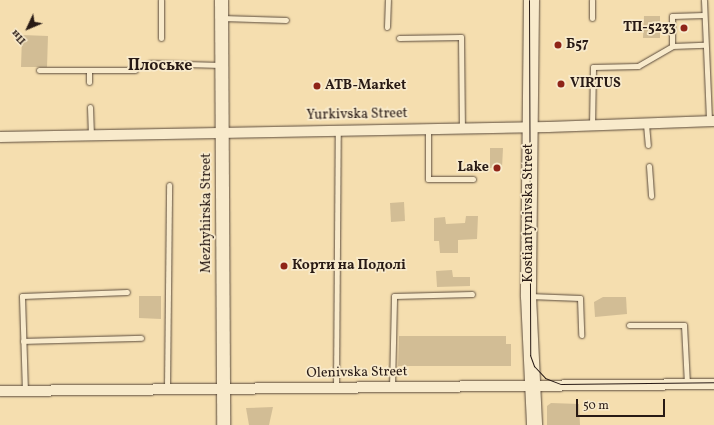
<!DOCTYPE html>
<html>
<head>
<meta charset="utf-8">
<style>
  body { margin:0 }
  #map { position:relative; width:714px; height:425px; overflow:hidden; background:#f5deaf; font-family:Vollkorn,serif }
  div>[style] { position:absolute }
  .green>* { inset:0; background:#d2bd95 }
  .roads { filter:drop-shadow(0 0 1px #5b4b3c) drop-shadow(0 0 1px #5b4b3c) }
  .service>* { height:5px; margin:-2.5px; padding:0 2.5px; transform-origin:2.5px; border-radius:2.5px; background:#f8eacb }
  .minor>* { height:10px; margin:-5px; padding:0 5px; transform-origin:5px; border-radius:5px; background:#f8eacb }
  .tertiary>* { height:13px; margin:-6.5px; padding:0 6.5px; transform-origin:6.5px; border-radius:6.5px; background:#f8eacb }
  .secondary>* { height:15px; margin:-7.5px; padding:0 7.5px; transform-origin:7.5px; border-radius:7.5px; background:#f8eacb }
  .tram>* { height:1px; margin:-0.5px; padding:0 0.5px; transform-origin:0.5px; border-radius:0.5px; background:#281a15 }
  .dots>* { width:11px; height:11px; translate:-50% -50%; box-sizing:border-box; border:2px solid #f8eacb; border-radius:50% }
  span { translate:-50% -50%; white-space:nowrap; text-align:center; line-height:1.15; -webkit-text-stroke:3.5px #f8eacb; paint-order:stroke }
  .poi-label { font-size:14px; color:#281a15; font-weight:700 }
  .right { translate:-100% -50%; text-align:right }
  .left { translate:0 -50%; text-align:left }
  .street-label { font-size:14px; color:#281a15 }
  .quarter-label { font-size:16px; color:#281a15; font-weight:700 }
  .north { position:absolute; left:8px; top:8px; width:40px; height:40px; -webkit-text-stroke:3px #f8eacb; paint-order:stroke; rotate:226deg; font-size:11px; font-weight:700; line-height:16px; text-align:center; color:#281a15 }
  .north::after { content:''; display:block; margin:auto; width:14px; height:18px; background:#281a15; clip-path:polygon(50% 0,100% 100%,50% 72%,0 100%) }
  .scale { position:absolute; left:576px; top:399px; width:89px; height:18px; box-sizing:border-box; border:2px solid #281a15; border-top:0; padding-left:5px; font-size:12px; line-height:14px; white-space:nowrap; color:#281a15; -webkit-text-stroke:3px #f8eacb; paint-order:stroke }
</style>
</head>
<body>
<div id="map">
  <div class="green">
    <i style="clip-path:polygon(644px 16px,660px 16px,660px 38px,643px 38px)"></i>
    <i style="clip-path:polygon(22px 35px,48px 36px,47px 67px,21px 67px)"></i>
    <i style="clip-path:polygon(490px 148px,503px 148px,502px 168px,490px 168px)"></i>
    <i style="clip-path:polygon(404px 202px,405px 221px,391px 222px,390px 203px)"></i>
    <i style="clip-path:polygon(466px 216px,478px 216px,477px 239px,458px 240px,458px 253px,440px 253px,439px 241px,434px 241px,434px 218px,445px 217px,446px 224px,465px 223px)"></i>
    <i style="clip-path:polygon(452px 270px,453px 277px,470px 277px,470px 286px,437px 287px,436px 271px)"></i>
    <i style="clip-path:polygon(139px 296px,161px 296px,161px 319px,139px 318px)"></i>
    <i style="clip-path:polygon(603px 297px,626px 297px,627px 314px,595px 317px,594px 302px)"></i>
    <i style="clip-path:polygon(399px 336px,506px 336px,506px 344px,511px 344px,511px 366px,398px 366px)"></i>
    <i style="clip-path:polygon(551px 403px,579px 404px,580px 425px,547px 425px,547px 406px)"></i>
    <i style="clip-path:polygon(273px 407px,269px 425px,249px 425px,246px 408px)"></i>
  </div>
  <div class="roads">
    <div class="service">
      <i style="left:592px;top:0;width:18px;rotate:90deg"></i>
      <i style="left:704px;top:0;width:121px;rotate:87.6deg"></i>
      <i style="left:704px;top:15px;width:32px;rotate:178deg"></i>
      <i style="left:672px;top:16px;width:30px;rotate:90deg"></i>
      <i style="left:672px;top:46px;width:33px;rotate:-2deg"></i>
      <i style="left:222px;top:18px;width:64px;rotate:1.8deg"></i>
      <i style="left:387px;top:27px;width:27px;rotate:-88deg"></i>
      <i style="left:161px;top:38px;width:38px;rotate:-90deg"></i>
      <i style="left:399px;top:38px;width:62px;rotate:-0.9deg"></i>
      <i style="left:461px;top:37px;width:91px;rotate:89.4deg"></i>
      <i style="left:150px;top:63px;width:71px;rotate:1.6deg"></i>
      <i style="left:39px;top:70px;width:50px"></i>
      <i style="left:89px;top:82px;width:12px;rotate:-90deg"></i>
      <i style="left:89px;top:70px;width:46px"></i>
      <i style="left:90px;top:107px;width:28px;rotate:88deg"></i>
      <i style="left:646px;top:124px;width:21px;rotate:85deg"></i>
      <i style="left:592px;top:126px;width:59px;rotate:-89deg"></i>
      <i style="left:593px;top:67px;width:45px;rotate:-1.3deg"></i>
      <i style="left:638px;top:66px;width:39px;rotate:-30deg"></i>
      <i style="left:428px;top:128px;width:51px;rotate:90deg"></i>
      <i style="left:428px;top:179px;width:45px"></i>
      <i style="left:649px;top:166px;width:30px;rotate:86deg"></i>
      <i style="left:529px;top:296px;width:51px;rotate:2.2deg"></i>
      <i style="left:580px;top:298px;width:37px;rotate:88deg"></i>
      <i style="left:629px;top:325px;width:55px"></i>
      <i style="left:684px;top:325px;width:60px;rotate:87.1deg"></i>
      <i style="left:23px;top:341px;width:118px;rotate:-1.5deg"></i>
      <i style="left:336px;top:387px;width:257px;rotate:-89.6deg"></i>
      <i style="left:392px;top:387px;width:91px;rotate:-88.7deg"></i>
      <i style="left:394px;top:296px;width:78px;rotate:-1.5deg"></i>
      <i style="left:167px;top:388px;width:203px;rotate:-89.4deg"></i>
      <i style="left:25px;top:392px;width:96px;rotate:-91.8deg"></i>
      <i style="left:22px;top:296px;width:105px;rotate:-2.2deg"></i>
    </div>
    <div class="minor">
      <i style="left:0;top:137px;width:548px;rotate:-1.05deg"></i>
      <i style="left:548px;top:127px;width:166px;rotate:-2.1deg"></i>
      <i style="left:0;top:391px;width:714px;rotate:-0.56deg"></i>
    </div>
    <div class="tertiary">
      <i style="left:221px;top:0;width:425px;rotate:89.7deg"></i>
    </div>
    <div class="secondary">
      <i style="left:531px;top:0;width:296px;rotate:90.6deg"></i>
      <i style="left:528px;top:296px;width:129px;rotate:87.3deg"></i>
    </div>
  </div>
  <div class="tram">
    <i style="left:529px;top:0;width:355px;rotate:89.8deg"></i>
    <i style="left:530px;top:355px;width:12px;rotate:70deg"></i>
    <i style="left:534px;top:366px;width:16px;rotate:47deg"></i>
    <i style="left:545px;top:378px;width:17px;rotate:21deg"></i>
    <i style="left:561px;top:384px;width:153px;rotate:-0.7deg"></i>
  </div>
  <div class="dots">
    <i style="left:684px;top:28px;background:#8f2418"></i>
    <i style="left:558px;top:45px;background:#8f2418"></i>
    <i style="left:561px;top:84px;background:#8f2418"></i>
    <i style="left:317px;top:86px;background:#8f2418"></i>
    <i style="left:497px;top:168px;background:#8f2418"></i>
    <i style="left:284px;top:266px;background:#8f2418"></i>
  </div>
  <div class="poi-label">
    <span class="right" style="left:676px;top:28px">ТП-5233</span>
    <span class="left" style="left:566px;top:45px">Б57</span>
    <span class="left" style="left:570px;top:84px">VIRTUS</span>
    <span class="left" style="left:325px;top:86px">ATB-Market</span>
    <span class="right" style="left:489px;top:168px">Lake</span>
    <span class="left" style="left:292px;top:266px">Корти на Подолі</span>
  </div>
  <div class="street-label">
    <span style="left:357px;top:115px;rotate:-1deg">Yurkivska Street</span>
    <span style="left:207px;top:213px;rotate:-90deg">Mezhyhirska Street</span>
    <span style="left:529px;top:213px;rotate:-90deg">Kostiantynivska Street</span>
    <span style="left:357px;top:373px;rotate:-1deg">Olenivska Street</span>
  </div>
  <div class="quarter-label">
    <span style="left:160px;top:66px">Плоське</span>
  </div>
  <div class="north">Пн</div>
  <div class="scale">50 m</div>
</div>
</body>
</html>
